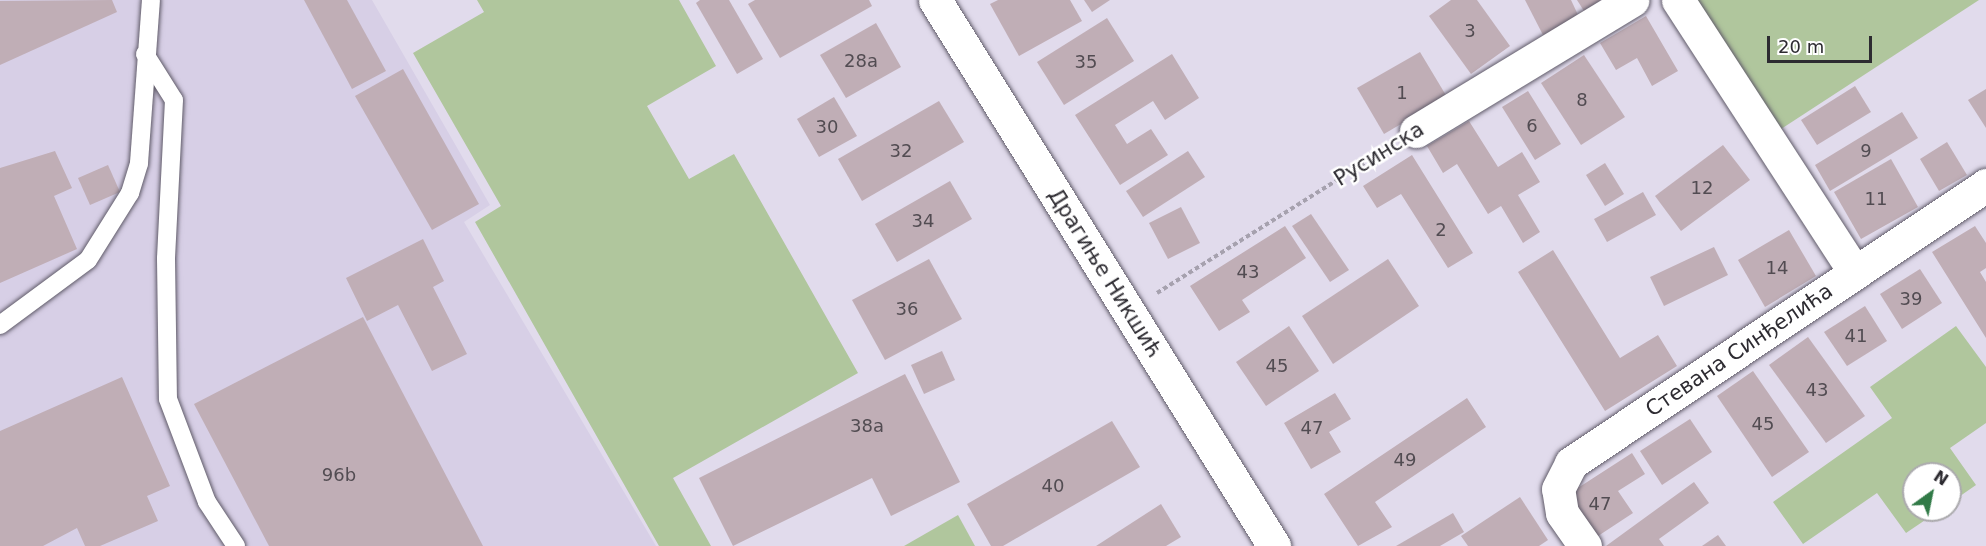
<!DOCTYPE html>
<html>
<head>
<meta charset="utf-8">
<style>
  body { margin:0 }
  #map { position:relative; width:1986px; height:546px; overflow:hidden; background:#e1dbec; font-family:"DejaVu Sans",sans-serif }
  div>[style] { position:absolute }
  .built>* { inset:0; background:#d7cfe6 }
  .green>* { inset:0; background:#b0c69d }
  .building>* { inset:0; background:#c0aeb6 }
  .path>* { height:4px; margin-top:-2px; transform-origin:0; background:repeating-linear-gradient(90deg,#a6a1ae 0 4.5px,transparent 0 7.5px) }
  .roads { filter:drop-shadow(0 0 2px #605b69) drop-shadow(0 0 2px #605b69) }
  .lane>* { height:18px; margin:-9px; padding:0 9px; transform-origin:9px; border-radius:9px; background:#fff }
  .street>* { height:33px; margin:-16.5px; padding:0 16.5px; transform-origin:16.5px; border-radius:16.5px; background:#fff }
  .secondary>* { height:33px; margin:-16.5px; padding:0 16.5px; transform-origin:16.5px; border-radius:16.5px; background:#fff }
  span { translate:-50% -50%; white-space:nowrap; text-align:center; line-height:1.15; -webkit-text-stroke:5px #fff; paint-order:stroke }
  .number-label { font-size:18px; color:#524c52 }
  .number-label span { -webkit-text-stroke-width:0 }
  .street-label { font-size:21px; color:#2d2b31 }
  .north { position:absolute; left:1902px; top:462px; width:60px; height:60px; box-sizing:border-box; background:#fff; border:2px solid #abaaad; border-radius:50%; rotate:33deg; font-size:16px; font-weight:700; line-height:24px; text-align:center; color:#2d2b31 }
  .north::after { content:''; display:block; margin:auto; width:21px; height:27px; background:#317a47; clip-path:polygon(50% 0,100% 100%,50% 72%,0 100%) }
  .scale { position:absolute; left:1767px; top:36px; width:105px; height:27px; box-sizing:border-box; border:3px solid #2d2b31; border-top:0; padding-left:8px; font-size:18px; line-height:21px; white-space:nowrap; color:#2d2b31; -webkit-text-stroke:4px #fff; paint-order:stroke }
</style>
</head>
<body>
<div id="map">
  <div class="built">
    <i style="clip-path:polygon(0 0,372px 0,490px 205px,464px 222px,656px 546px,0 546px)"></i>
  </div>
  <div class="green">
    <i style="clip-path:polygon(477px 0,679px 0,716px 66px,647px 106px,689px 179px,734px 154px,858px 373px,673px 478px,711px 546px,659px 546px,475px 222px,501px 206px,413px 53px,484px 12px)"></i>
    <i style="clip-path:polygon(1691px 0,1979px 0,1775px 133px)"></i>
    <i style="clip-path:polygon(1956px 326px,1986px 367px,1986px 423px,1950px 448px,1976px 485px,1950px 503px,1950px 474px,1914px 474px,1914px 510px,1940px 510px,1906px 533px,1877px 493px,1803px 544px,1773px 502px,1892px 418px,1870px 387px)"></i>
    <i style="clip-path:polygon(958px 515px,975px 546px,904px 546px)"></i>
  </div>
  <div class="building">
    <i style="clip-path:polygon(112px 0,117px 12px,0 65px,0 1px)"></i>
    <i style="clip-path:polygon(304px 0,347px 0,386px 71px,352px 89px)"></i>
    <i style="clip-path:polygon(700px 0,729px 0,763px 59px,737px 74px,696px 3px)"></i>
    <i style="clip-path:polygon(755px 0,869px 0,872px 6px,780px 58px,748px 4px)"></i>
    <i style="clip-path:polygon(998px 0,1070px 0,1082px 21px,1019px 56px,990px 4px)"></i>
    <i style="clip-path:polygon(1084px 0,1110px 0,1092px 12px)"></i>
    <i style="clip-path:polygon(1451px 0,1477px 0,1510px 46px,1471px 74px,1429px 16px)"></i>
    <i style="clip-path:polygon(1525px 0,1571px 0,1579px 17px,1543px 35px)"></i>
    <i style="clip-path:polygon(1577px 0,1601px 0,1584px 11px)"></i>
    <i style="clip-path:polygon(1646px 16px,1678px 71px,1652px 86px,1637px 58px,1616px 70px,1600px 43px)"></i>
    <i style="clip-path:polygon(1107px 18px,1134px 61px,1064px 105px,1037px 62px)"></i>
    <i style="clip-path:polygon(876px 23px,901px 67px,846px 98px,820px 55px)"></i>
    <i style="clip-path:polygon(1420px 52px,1447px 97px,1384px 134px,1357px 88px)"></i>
    <i style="clip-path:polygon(1172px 54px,1199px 98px,1165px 120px,1153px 101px,1115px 125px,1127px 144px,1151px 129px,1168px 155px,1120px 185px,1075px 115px)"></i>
    <i style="clip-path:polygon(1584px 55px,1625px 117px,1581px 145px,1541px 83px)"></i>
    <i style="clip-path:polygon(403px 69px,479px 204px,432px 230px,355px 96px)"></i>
    <i style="clip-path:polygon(1855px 86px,1871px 112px,1817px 145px,1801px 120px)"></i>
    <i style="clip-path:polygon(1986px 89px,1986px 128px,1968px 100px)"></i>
    <i style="clip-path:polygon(1528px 91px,1561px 144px,1535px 160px,1502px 107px)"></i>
    <i style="clip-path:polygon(834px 97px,857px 136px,819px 157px,797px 119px)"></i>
    <i style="clip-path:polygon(939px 101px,964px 142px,862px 201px,838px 159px)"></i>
    <i style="clip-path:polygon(1902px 112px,1918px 138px,1830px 191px,1815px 165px)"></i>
    <i style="clip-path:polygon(1469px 121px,1498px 167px,1522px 152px,1540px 182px,1518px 195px,1540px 232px,1523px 243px,1501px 206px,1488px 214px,1457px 164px,1443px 173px,1427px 146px)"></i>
    <i style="clip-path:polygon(1947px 142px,1967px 175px,1939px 191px,1920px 159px)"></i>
    <i style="clip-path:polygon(1723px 145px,1750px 180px,1681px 231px,1655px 196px)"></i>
    <i style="clip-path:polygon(55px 151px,72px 188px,54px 196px,77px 249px,0 283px,0 168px)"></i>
    <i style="clip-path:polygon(1188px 151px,1205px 177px,1143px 217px,1126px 191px)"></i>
    <i style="clip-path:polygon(1412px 155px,1473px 253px,1448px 268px,1401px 194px,1377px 208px,1363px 186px)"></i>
    <i style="clip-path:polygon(1891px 159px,1918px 207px,1861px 239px,1834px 192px)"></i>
    <i style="clip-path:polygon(1605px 163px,1624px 194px,1605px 206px,1586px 175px)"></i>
    <i style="clip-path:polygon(108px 165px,120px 192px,90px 205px,78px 178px)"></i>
    <i style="clip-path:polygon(950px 181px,972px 219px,897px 262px,875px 224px)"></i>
    <i style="clip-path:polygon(1643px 192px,1656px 215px,1607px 242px,1594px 219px)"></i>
    <i style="clip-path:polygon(1181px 207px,1200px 243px,1168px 259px,1149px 223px)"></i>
    <i style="clip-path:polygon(1311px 214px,1349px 270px,1330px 282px,1292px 226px)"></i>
    <i style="clip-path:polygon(1285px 226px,1306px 258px,1242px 300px,1250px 312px,1219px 331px,1190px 286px)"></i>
    <i style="clip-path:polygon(1975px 226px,1986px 243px,1986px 268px,1980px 272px,1986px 282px,1986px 338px,1932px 252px)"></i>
    <i style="clip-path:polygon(1789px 230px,1816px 276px,1765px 307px,1738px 260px)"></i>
    <i style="clip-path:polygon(423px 239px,444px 281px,433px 287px,467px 354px,432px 371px,398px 305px,367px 321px,346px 278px)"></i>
    <i style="clip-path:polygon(1714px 247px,1728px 275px,1664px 306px,1650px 277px)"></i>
    <i style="clip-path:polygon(1553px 250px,1620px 358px,1658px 335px,1677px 366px,1605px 411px,1518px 272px)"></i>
    <i style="clip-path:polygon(929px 259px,962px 319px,885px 360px,852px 300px)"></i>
    <i style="clip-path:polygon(1388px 259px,1419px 306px,1333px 364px,1302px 316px)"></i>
    <i style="clip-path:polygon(1920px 269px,1942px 303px,1902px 329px,1880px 294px)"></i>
    <i style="clip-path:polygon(1865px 306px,1887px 341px,1847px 366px,1824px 332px)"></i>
    <i style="clip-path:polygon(363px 317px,483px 546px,269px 546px,194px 404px)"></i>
    <i style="clip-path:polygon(1289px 326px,1319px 371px,1266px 406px,1236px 362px)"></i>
    <i style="clip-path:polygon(1808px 337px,1865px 416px,1826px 443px,1769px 365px)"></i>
    <i style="clip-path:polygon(942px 351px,955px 380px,924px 394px,911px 365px)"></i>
    <i style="clip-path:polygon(1753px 371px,1809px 452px,1772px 477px,1717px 396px)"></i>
    <i style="clip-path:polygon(905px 374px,960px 482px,891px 516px,872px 478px,733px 546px,699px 478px)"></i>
    <i style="clip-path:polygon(122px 377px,170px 486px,147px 496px,158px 521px,100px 546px,85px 546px,77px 528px,43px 546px,0 546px,0 431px)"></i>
    <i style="clip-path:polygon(1335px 393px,1351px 419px,1329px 432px,1341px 452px,1311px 469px,1284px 423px)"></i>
    <i style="clip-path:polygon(1467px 398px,1486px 427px,1375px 502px,1392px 527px,1358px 546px,1324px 494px)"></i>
    <i style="clip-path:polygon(1690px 419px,1712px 452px,1662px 485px,1640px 451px)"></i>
    <i style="clip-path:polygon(1112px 421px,1140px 467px,1003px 546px,991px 546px,967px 504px)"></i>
    <i style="clip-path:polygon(1632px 453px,1645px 474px,1618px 491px,1633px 513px,1595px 538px,1567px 495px)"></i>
    <i style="clip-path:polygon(1694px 482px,1709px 503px,1659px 539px,1664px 546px,1606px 546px)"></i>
    <i style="clip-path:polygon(1520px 497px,1548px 540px,1539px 546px,1468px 546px,1461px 536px)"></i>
    <i style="clip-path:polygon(1161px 504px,1181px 537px,1166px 546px,1096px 546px)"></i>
    <i style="clip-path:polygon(1453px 513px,1464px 532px,1440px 546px,1396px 546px)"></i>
    <i style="clip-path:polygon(1718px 535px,1726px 546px,1702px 546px)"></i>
  </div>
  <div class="path">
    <i style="left:1157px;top:293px;width:271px;rotate:-32.1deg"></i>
  </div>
  <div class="roads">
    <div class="lane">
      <i style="left:145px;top:54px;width:54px;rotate:57.8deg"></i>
      <i style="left:174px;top:100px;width:159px;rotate:92.9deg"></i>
      <i style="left:166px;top:259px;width:140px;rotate:89.2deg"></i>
      <i style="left:168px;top:399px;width:110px;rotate:69.3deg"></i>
      <i style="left:207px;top:502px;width:53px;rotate:56.6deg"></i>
      <i style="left:0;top:325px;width:109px;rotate:-36.5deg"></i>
      <i style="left:88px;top:260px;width:79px;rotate:-57.9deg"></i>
      <i style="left:130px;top:193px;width:31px;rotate:-73deg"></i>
      <i style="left:139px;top:163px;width:163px;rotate:-85.8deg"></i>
    </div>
    <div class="street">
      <i style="left:1678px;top:0;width:325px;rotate:57deg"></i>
      <i style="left:1416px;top:131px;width:253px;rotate:-31.2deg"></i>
      <i style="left:1585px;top:546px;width:40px;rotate:-124.9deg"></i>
      <i style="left:1562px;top:513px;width:24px;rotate:-99deg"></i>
      <i style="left:1558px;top:489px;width:29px;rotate:-63deg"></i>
      <i style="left:1571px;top:463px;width:500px;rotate:-33.8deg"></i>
    </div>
    <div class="secondary">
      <i style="left:935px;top:0;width:643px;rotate:58.16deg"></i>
    </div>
  </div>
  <div class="number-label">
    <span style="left:1470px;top:31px">3</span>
    <span style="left:861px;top:61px">28a</span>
    <span style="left:1086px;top:62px">35</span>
    <span style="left:1402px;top:93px">1</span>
    <span style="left:1582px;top:100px">8</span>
    <span style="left:1532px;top:126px">6</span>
    <span style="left:827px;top:127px">30</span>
    <span style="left:901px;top:151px">32</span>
    <span style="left:1866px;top:151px">9</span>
    <span style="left:1702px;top:188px">12</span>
    <span style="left:1876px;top:199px">11</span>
    <span style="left:923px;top:221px">34</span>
    <span style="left:1441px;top:230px">2</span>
    <span style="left:1777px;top:268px">14</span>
    <span style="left:1248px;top:272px">43</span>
    <span style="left:1911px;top:299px">39</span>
    <span style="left:907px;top:309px">36</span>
    <span style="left:1856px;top:336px">41</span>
    <span style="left:1277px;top:366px">45</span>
    <span style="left:1817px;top:390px">43</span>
    <span style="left:1763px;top:424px">45</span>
    <span style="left:867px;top:426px">38a</span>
    <span style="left:1312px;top:428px">47</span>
    <span style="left:1405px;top:460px">49</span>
    <span style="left:339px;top:475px">96b</span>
    <span style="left:1053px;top:486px">40</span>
    <span style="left:1600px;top:504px">47</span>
  </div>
  <div class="street-label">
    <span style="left:1379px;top:154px;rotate:-32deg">Русинска</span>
    <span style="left:1105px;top:273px;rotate:58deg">Драгиње Никшић</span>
    <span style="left:1739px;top:350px;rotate:-34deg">Стевана Синђелића</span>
  </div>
  <div class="north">N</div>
  <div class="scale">20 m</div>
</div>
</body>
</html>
